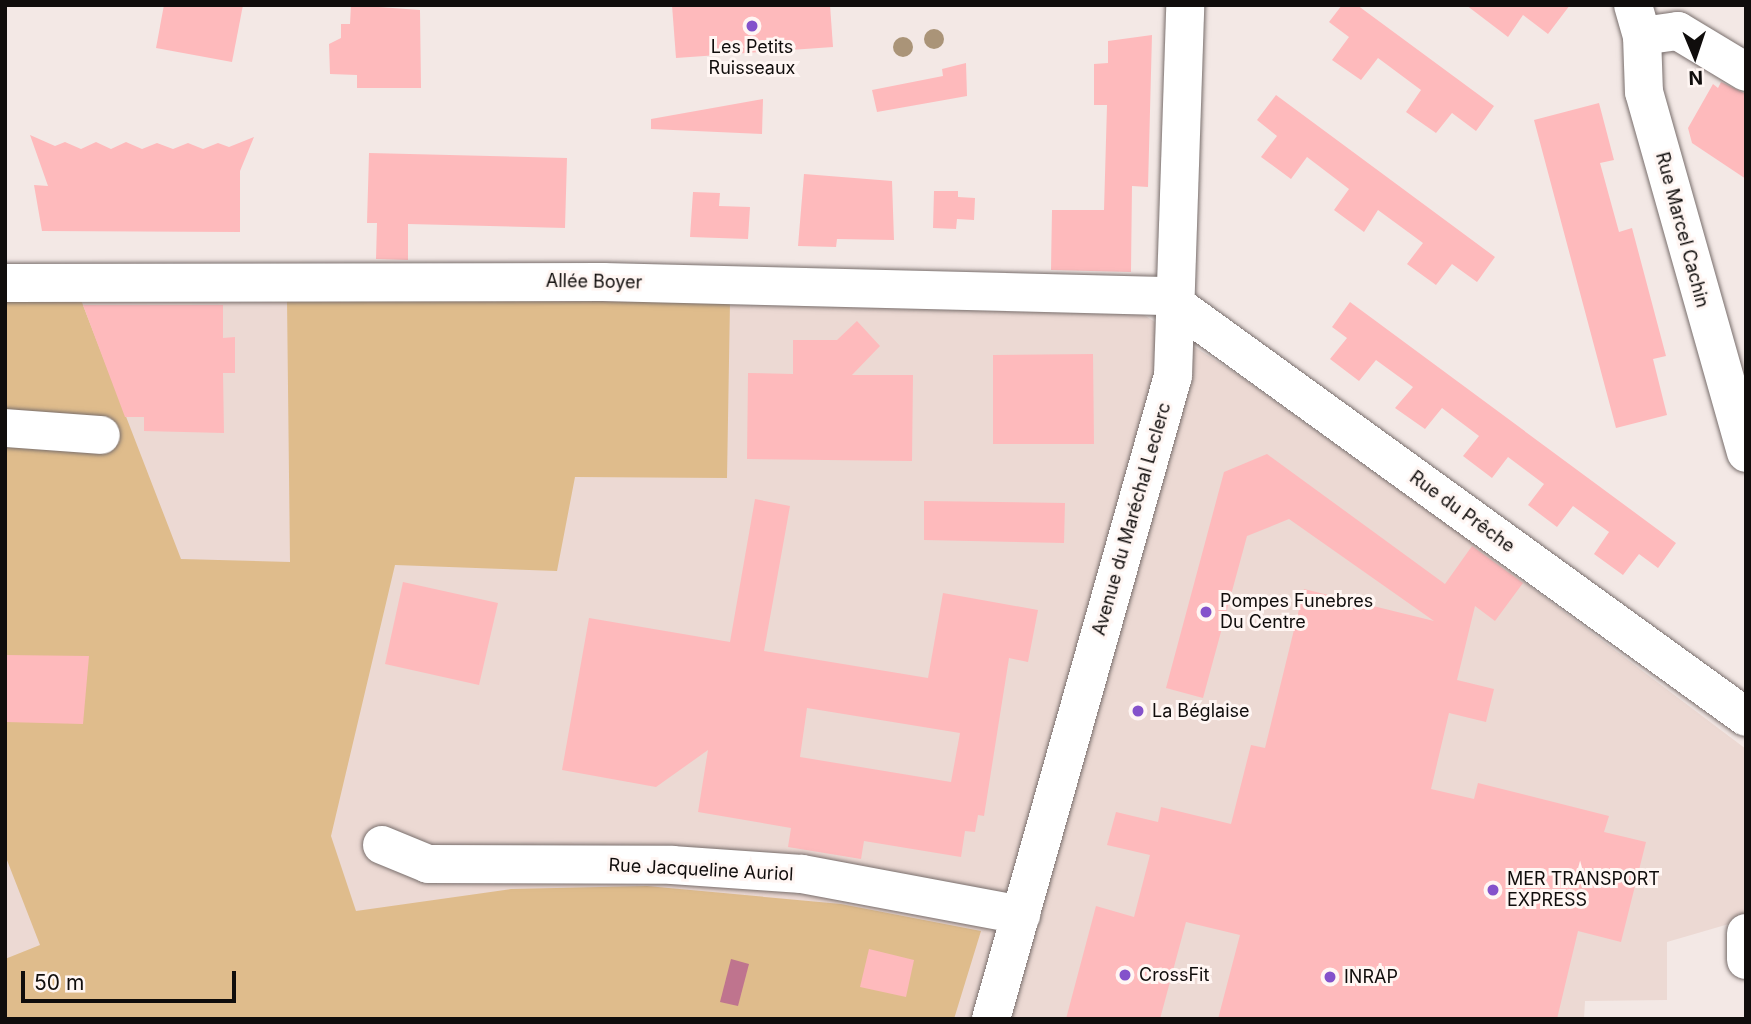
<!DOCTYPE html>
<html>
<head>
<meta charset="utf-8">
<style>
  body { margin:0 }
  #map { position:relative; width:1751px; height:1024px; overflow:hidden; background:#f3e8e5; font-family:Inter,sans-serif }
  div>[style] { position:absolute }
  .built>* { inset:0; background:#ecd9d3 }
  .green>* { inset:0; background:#dfbc8c }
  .water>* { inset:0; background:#bf748e }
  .building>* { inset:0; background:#febabc }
  .roads { filter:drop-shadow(0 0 2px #786e6c) drop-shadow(0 0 2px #786e6c) }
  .minor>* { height:38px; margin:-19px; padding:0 19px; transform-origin:19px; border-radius:19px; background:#fff }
  .trees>* { width:20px; height:20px; margin:-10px; border-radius:50%; background:#aa9478 }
  .dots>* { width:19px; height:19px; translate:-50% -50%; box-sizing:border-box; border:4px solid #fff6f3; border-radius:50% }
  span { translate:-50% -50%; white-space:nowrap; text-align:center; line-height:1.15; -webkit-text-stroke:6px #fff6f3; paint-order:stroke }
  .poi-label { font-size:18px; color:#100d0c }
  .left { translate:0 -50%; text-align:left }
  .street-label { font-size:18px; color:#100d0c }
  .frame { position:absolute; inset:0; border:7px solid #100d0c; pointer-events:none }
  .north { position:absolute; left:1660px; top:21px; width:70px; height:70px; -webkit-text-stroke:5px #fff6f3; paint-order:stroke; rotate:178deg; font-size:19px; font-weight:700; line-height:28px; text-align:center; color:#100d0c }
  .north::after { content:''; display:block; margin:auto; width:24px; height:32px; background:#100d0c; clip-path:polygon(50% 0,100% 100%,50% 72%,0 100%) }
  .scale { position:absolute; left:21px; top:971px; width:215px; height:32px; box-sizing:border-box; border:4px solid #100d0c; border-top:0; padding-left:9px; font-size:21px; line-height:24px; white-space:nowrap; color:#100d0c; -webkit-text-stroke:5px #fff6f3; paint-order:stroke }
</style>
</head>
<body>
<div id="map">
  <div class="built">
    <i style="clip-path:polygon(647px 300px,1136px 310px,1237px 374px,1474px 544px,1746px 749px,1746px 919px,1667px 942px,1667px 1000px,1585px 1001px,1584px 1019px,5px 1019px,5px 302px)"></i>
  </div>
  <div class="green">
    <i style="clip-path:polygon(81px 300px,181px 559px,290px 562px,287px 300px,730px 302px,727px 478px,575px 477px,557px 571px,395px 565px,331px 836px,356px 911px,511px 889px,647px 886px,841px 904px,981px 931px,954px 1019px,5px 1019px,5px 959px,40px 945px,5px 855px,5px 302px)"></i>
  </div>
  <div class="water">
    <i style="clip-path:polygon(731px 959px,749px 964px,738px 1006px,720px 1002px)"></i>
  </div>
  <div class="building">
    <i style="clip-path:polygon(164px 5px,243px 5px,232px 62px,156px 48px)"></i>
    <i style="clip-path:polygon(351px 5px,420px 10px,421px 88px,357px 88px,357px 75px,330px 74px,329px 44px,341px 38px,341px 24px,350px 24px)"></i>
    <i style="clip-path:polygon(672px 5px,830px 5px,833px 47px,676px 58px)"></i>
    <i style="clip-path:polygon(1342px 5px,1357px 5px,1494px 106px,1476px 131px,1452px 113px,1436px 133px,1406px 112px,1421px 90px,1378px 58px,1361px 80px,1332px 60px,1349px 37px,1329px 22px)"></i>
    <i style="clip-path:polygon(1466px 5px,1570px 5px,1548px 34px,1523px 15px,1508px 37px)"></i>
    <i style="clip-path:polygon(1152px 35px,1148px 187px,1132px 186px,1131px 272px,1051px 270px,1052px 210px,1104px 210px,1107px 105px,1094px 105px,1094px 64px,1108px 63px,1108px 41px)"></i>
    <i style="clip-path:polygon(966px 63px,967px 96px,877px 112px,872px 90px,943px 76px,942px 69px)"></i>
    <i style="clip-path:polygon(1721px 82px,1746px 94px,1746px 179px,1692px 143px,1688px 128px,1713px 84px,1718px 88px)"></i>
    <i style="clip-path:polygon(1276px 95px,1495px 257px,1477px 282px,1452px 264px,1436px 285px,1407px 264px,1423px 243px,1378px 210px,1364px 232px,1334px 210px,1349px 189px,1307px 157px,1291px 179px,1261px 157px,1277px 136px,1257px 120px)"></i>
    <i style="clip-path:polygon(763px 99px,762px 134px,651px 129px,651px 119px)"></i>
    <i style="clip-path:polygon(1599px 103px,1614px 160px,1600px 163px,1619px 232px,1632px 228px,1666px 356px,1653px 359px,1667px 415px,1616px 428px,1534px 120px)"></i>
    <i style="clip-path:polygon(30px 135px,55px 146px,65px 142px,81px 149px,96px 142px,111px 149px,126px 142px,142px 149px,157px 143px,173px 149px,188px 143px,203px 149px,218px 143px,229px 147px,254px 137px,240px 171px,240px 232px,42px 231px,34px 185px,48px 186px)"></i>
    <i style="clip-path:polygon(369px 153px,567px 158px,565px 228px,408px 224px,408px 260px,376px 259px,377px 223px,367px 223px)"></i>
    <i style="clip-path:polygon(804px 174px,892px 181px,894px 240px,837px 239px,836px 247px,798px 246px)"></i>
    <i style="clip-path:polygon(934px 191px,958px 191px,958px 197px,975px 198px,974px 220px,957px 219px,956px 229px,933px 228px)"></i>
    <i style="clip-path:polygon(693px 192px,720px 193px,719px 206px,750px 207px,748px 239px,690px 237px)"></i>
    <i style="clip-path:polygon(1350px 302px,1676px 543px,1658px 568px,1639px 554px,1623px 575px,1594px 554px,1609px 532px,1573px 506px,1557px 527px,1528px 505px,1544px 484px,1508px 457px,1492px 478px,1463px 456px,1479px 436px,1442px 408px,1425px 429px,1395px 408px,1413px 387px,1376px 360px,1359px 381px,1330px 359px,1347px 338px,1332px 327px)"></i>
    <i style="clip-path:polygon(83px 305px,223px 305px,223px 338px,235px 337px,235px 373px,223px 373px,224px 433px,144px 431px,144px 417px,125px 417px)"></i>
    <i style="clip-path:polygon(857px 321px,880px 346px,852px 375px,913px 375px,912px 461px,747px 459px,748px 373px,793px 374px,793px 340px,837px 340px)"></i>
    <i style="clip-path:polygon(1093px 354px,1094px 444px,993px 444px,993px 355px)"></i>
    <i style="clip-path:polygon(1267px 454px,1445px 584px,1472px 546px,1523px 583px,1495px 621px,1475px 606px,1457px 680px,1494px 689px,1486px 722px,1449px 713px,1431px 789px,1474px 799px,1478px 783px,1609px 816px,1604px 832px,1646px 842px,1621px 942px,1578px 931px,1557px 1019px,1218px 1019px,1240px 935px,1186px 922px,1160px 1019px,1066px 1019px,1096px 906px,1134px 917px,1150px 855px,1107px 845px,1116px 812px,1158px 822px,1161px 807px,1231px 824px,1251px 745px,1265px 748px,1304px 589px,1434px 621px,1289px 519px,1247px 536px,1203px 698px,1166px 688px,1224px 472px)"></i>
    <i style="clip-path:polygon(evenodd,755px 499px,790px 506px,764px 651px,928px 678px,943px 593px,1038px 610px,1028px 662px,1009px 658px,984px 816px,978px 815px,975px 832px,965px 831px,961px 857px,864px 841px,861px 859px,788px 847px,791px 828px,698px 812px,708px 750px,656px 787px,562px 770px,589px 618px,730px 642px,755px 499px,807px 708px,960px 733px,951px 782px,800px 757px,807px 708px)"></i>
    <i style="clip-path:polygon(924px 501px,1065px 503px,1064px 543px,924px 540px)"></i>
    <i style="clip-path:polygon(403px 582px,498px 603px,479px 685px,385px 664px)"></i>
    <i style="clip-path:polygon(5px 655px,89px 656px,83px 724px,5px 722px)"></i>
    <i style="clip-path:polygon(869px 949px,914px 960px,906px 997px,860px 987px)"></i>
  </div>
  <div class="roads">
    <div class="minor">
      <i style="left:1633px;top:5px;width:32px;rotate:74deg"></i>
      <i style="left:1642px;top:36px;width:56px;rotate:88deg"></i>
      <i style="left:1644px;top:92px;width:375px;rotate:74.2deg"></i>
      <i style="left:1642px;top:36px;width:36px;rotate:-8deg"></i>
      <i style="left:1678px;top:31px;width:79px;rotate:31.1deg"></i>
      <i style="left:5px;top:283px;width:598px;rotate:-0.1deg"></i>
      <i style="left:603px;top:282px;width:561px;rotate:1.43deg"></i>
      <i style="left:1164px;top:296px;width:718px;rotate:35.88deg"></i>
      <i style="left:5px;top:428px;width:96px;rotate:4.2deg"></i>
      <i style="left:382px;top:845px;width:50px;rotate:22.4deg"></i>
      <i style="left:428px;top:864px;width:244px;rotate:0.2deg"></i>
      <i style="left:672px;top:865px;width:130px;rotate:4deg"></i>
      <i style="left:802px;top:874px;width:223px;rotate:10.6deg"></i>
      <i style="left:1746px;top:933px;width:27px;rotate:90deg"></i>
      <i style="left:991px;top:1019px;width:668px;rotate:-74.2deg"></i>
      <i style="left:1173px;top:376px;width:371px;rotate:-88.1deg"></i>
    </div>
  </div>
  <div class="trees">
    <i style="left:934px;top:39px"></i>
    <i style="left:903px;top:47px"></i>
  </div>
  <div class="dots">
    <i style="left:752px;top:26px;background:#8452cb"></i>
    <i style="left:1206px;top:612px;background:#8452cb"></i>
    <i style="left:1138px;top:711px;background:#8452cb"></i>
    <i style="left:1493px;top:890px;background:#8452cb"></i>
    <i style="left:1125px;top:975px;background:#8452cb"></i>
    <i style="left:1330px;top:977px;background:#8452cb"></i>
  </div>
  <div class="poi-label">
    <span style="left:752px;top:58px">Les Petits<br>Ruisseaux</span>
    <span class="left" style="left:1220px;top:612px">Pompes Funebres<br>Du Centre</span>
    <span class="left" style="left:1152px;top:711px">La Béglaise</span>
    <span class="left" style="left:1507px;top:890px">MER TRANSPORT<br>EXPRESS</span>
    <span class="left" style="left:1139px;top:975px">CrossFit</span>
    <span class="left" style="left:1344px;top:977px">INRAP</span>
  </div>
  <div class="street-label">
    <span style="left:1682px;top:230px;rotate:75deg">Rue Marcel Cachin</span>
    <span style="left:594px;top:282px;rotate:1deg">Allée Boyer</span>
    <span style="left:1462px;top:512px;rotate:36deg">Rue du Prêche</span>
    <span style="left:1132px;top:519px;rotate:-74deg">Avenue du Maréchal Leclerc</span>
    <span style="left:701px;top:870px;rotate:3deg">Rue Jacqueline Auriol</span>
  </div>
  <div class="frame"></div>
  <div class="north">N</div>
  <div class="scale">50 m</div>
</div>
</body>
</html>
